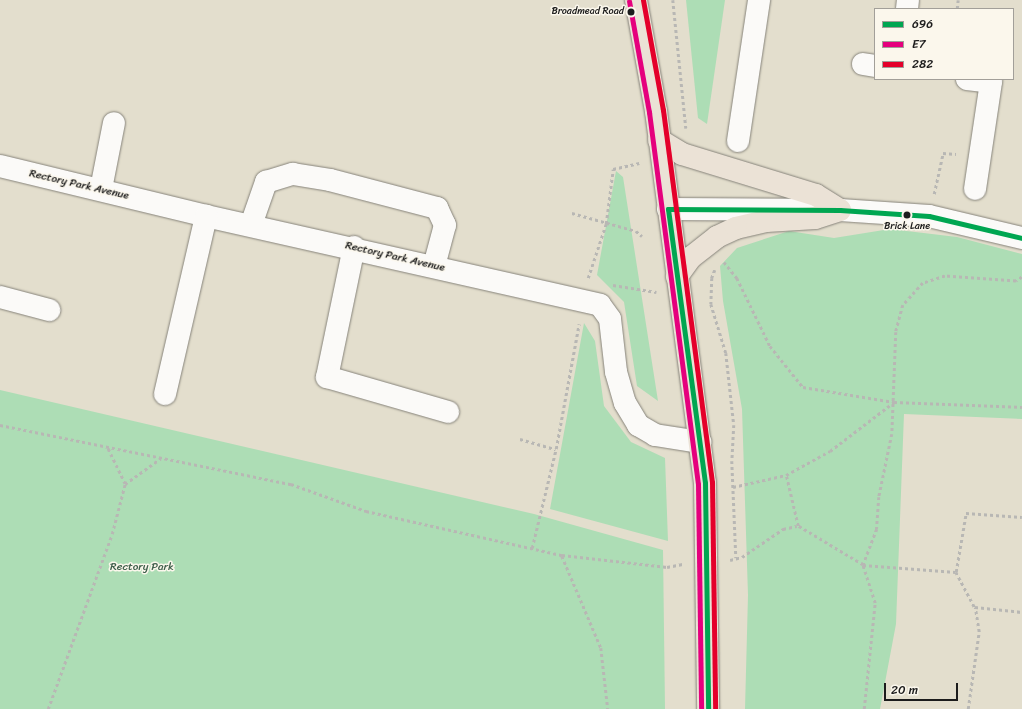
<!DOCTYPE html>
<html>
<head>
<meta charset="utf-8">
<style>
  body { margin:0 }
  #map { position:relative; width:1022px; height:709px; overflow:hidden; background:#e3decd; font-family:Sriracha,sans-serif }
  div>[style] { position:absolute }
  .green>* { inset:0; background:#adddb5 }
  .path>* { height:2.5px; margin-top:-1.25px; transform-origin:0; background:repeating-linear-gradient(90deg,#b8b7b4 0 3px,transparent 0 6px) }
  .roads { filter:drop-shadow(0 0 1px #86837a) drop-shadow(0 0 1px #86837a) }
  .minor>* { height:22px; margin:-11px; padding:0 11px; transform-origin:11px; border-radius:11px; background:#fbfaf8 }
  .major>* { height:22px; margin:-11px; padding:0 11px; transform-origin:11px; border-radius:11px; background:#ebe2d6 }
  .bus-1>* { height:5px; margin:-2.5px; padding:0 2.5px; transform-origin:2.5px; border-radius:2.5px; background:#00a651 }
  .bus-2>* { height:5px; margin:-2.5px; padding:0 2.5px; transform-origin:2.5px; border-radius:2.5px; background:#e5007d }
  .bus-3>* { height:5px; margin:-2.5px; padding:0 2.5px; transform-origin:2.5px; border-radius:2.5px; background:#e4002b }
  .dots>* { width:11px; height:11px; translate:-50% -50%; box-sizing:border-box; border:2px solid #fbf7ec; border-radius:50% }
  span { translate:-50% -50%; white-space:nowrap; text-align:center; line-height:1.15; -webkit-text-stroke:3px #fbf7ec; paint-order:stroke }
  .bus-label { font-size:10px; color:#1c1c1c }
  .right { translate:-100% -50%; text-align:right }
  .street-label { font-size:11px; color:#1c1c1c }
  .park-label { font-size:11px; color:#3f5f4b }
  .legend { position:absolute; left:874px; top:8px; width:140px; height:72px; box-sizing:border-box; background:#fbf7ec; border:1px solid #a29f99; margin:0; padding:5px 7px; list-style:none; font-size:12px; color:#1c1c1c }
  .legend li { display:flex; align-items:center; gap:8px; height:20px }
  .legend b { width:20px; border:1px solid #a29f99 }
  .scale { position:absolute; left:884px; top:683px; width:74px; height:18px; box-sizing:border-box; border:2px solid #1c1c1c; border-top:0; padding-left:5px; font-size:12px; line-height:14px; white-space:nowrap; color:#1c1c1c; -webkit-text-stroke:3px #fbf7ec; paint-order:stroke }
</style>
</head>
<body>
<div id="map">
  <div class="green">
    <i style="clip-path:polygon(686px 0,725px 0,707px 124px,698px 118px)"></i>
    <i style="clip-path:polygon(616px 171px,623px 177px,658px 401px,637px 386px,624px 302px,597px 275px)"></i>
    <i style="clip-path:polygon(890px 229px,957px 237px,1022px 254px,1022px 419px,904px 414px,896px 624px,880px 709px,745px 709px,748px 595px,742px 409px,723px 301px,720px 266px,737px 248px,789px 231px,834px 238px)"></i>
    <i style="clip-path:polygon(584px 323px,595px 341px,604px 406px,631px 442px,665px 458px,668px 541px,550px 509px)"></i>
    <i style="clip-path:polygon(0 390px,534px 514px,663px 550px,665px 709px,0 709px)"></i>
  </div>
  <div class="path">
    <i style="left:673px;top:0;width:129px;rotate:84.2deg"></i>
    <i style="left:957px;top:9px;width:9px;rotate:-84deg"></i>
    <i style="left:934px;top:194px;width:42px;rotate:-77.6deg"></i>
    <i style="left:943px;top:153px;width:13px;rotate:4deg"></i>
    <i style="left:572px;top:213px;width:66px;rotate:15.7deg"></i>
    <i style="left:636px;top:231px;width:8px;rotate:40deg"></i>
    <i style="left:724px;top:262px;width:21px;rotate:51deg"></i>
    <i style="left:737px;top:278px;width:76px;rotate:64.1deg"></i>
    <i style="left:770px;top:346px;width:53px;rotate:51.2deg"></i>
    <i style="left:803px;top:387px;width:92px;rotate:9.4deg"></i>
    <i style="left:715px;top:270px;width:9px;rotate:111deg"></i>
    <i style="left:712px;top:278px;width:26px;rotate:92deg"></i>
    <i style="left:711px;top:304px;width:51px;rotate:73deg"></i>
    <i style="left:726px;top:353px;width:72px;rotate:83.7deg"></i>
    <i style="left:734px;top:425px;width:36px;rotate:93deg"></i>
    <i style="left:732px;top:461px;width:97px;rotate:87.6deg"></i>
    <i style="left:1022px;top:277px;width:7px;rotate:146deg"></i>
    <i style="left:1016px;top:281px;width:71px;rotate:-176deg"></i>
    <i style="left:945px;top:276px;width:23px;rotate:162deg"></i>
    <i style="left:923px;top:283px;width:30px;rotate:132deg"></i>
    <i style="left:903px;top:305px;width:28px;rotate:105deg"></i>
    <i style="left:896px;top:332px;width:102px;rotate:92.2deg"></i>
    <i style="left:892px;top:434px;width:64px;rotate:101.7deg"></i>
    <i style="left:879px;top:497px;width:32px;rotate:94deg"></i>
    <i style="left:877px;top:529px;width:39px;rotate:111deg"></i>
    <i style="left:863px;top:565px;width:93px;rotate:4.3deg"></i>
    <i style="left:956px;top:572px;width:40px;rotate:62deg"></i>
    <i style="left:975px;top:607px;width:47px;rotate:6.1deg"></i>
    <i style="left:588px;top:278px;width:57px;rotate:-71.6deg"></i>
    <i style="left:606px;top:224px;width:55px;rotate:-82.7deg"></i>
    <i style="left:613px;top:169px;width:27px;rotate:-13deg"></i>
    <i style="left:613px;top:285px;width:44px;rotate:9.2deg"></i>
    <i style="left:0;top:425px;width:297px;rotate:11.5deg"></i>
    <i style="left:291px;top:484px;width:80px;rotate:19.8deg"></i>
    <i style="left:366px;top:511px;width:201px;rotate:12.7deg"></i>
    <i style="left:562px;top:555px;width:106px;rotate:6.5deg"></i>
    <i style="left:667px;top:567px;width:16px;rotate:-11deg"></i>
    <i style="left:520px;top:439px;width:37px;rotate:16deg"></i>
    <i style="left:125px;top:484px;width:44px;rotate:-35.8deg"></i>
    <i style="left:733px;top:487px;width:54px;rotate:-12.8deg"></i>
    <i style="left:532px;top:548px;width:102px;rotate:-76.4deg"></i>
    <i style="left:556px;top:449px;width:127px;rotate:-79.6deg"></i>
    <i style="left:562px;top:556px;width:100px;rotate:67deg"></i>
    <i style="left:601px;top:648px;width:61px;rotate:83.5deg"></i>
    <i style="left:730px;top:560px;width:12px;rotate:-14deg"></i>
    <i style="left:742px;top:557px;width:50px;rotate:-34.3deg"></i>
    <i style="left:783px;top:529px;width:14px;rotate:-12deg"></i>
    <i style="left:956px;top:572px;width:60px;rotate:-80.4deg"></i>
    <i style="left:966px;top:513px;width:56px;rotate:4.1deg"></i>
    <i style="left:48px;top:709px;width:186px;rotate:-69.9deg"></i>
    <i style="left:112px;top:534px;width:52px;rotate:-75.4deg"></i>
    <i style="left:125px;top:484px;width:41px;rotate:-115.9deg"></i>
    <i style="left:864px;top:709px;width:107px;rotate:-84.1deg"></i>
    <i style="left:875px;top:603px;width:40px;rotate:-108deg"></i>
    <i style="left:863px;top:565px;width:76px;rotate:-149deg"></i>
    <i style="left:798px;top:526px;width:52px;rotate:-103.2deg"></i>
    <i style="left:786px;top:475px;width:50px;rotate:-28.6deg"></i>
    <i style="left:830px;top:451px;width:81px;rotate:-37.4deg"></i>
    <i style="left:894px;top:402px;width:128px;rotate:2.2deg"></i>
    <i style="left:968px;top:709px;width:78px;rotate:-81.9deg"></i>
    <i style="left:979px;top:632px;width:25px;rotate:-99deg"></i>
  </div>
  <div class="roads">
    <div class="minor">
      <i style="left:907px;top:9px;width:9px;rotate:-84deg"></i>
      <i style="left:863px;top:64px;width:12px;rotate:9deg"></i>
      <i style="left:967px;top:79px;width:24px;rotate:7deg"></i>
      <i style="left:991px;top:82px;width:108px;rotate:98.5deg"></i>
      <i style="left:738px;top:141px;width:143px;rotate:-81.5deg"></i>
      <i style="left:0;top:166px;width:212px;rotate:13.6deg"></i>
      <i style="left:206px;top:216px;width:404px;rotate:12.7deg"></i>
      <i style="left:600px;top:305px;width:17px;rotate:54deg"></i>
      <i style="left:610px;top:319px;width:53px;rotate:83.5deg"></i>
      <i style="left:616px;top:372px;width:32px;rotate:74deg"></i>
      <i style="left:625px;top:403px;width:26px;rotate:59deg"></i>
      <i style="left:638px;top:425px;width:20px;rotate:30deg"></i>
      <i style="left:655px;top:435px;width:46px;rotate:8.8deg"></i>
      <i style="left:101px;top:189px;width:67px;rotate:-78.9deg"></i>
      <i style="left:668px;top:209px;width:172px;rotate:0.3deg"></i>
      <i style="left:840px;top:210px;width:89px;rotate:3.9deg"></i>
      <i style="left:929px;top:216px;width:96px;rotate:13.3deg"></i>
      <i style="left:251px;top:225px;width:46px;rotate:-70.8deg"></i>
      <i style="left:266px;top:182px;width:28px;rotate:-17deg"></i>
      <i style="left:293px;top:174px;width:37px;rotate:9deg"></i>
      <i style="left:330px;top:180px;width:111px;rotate:14.7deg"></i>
      <i style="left:437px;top:208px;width:19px;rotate:65deg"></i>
      <i style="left:445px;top:225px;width:42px;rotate:105deg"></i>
      <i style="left:354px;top:247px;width:133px;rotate:101.7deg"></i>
      <i style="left:327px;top:377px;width:126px;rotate:16.1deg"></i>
      <i style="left:0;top:297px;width:51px;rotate:14.9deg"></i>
      <i style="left:165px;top:394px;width:183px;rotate:-77deg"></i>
    </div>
    <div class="major">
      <i style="left:636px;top:0;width:113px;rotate:79.8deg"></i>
      <i style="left:656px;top:111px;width:375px;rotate:82.5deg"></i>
      <i style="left:705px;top:483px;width:226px;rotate:89.2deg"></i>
      <i style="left:659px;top:140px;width:27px;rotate:31deg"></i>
      <i style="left:682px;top:154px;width:140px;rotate:17deg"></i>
      <i style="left:816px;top:195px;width:28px;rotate:32deg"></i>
      <i style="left:840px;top:210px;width:26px;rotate:162deg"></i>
      <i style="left:815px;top:218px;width:49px;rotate:176.5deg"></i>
      <i style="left:766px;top:221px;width:31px;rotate:167deg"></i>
      <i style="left:736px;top:228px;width:21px;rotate:155deg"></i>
      <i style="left:717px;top:237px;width:33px;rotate:142deg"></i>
      <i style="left:691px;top:257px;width:24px;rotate:126deg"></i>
    </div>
  </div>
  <div class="bus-1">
    <i style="left:668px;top:209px;width:276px;rotate:82.3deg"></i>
    <i style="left:705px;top:483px;width:226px;rotate:89.2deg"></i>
    <i style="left:668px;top:209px;width:172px;rotate:0.3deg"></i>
    <i style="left:840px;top:210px;width:89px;rotate:3.9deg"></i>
    <i style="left:929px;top:216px;width:96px;rotate:13.3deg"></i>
  </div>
  <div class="bus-2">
    <i style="left:629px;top:1px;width:113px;rotate:79.8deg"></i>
    <i style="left:649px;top:112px;width:375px;rotate:82.5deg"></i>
    <i style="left:698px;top:484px;width:225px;rotate:89.2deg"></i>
  </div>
  <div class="bus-3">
    <i style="left:643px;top:0;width:112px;rotate:79.7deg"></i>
    <i style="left:663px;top:110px;width:375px;rotate:82.5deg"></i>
    <i style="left:712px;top:482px;width:227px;rotate:89.2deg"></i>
  </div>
  <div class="dots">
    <i style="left:631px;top:12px;background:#1c1c1c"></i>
    <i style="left:907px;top:215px;background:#1c1c1c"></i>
  </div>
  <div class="bus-label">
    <span class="right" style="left:624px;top:12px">Broadmead Road</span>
    <span style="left:907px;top:227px">Brick Lane</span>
  </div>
  <div class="street-label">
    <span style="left:79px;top:185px;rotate:13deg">Rectory Park Avenue</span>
    <span style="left:395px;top:257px;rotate:13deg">Rectory Park Avenue</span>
  </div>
  <div class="park-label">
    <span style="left:142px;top:567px">Rectory Park</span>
  </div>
  <ul class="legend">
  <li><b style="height:5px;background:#00a651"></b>696</li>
  <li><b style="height:5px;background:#e5007d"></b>E7</li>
  <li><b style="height:5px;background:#e4002b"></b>282</li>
  </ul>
  <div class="scale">20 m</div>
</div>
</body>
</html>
